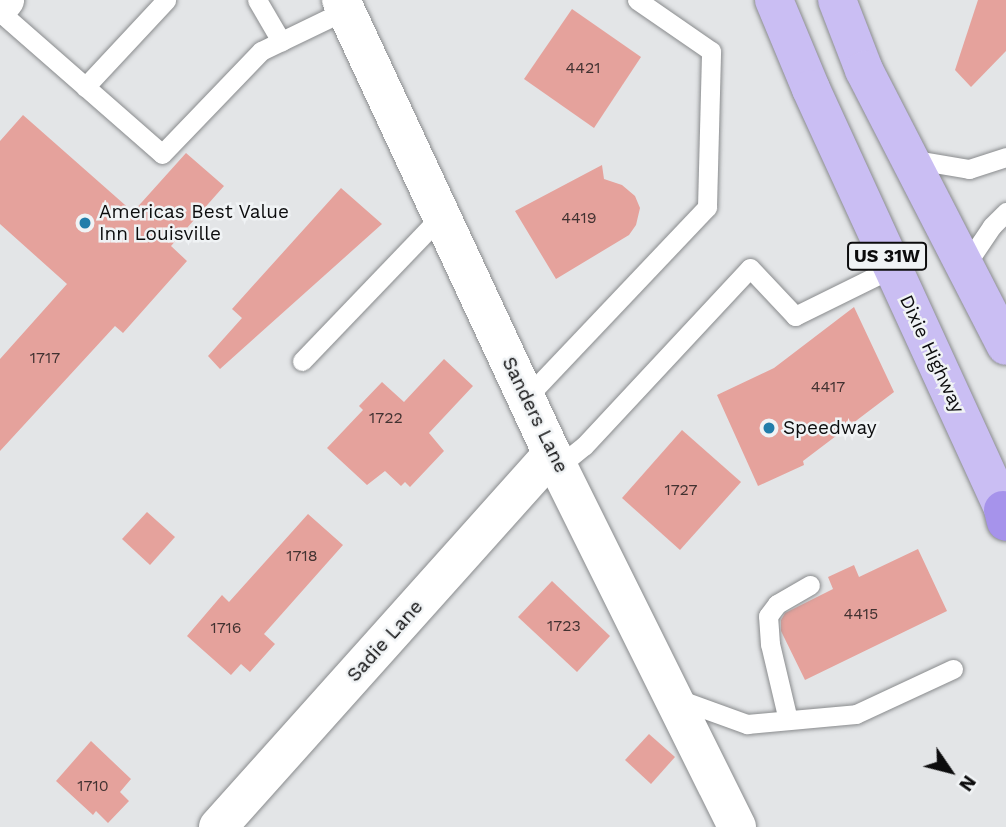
<!DOCTYPE html>
<html>
<head>
<meta charset="utf-8">
<style>
  body { margin:0 }
  #map { position:relative; width:1006px; height:827px; overflow:hidden; background:#e3e5e7; font-family:"Work Sans",sans-serif }
  div>[style] { position:absolute }
  .building>* { inset:0; background:#e5a29c }
  .roads { filter:drop-shadow(0 0 2px #898b8d) drop-shadow(0 0 2px #898b8d) }
  .service>* { height:19px; margin:-9.5px; padding:0 9.5px; transform-origin:9.5px; border-radius:9.5px; background:#fff }
  .minor>* { height:38px; margin:-19px; padding:0 19px; transform-origin:19px; border-radius:19px; background:#fff }
  .primary>* { height:38px; margin:-19px; padding:0 19px; transform-origin:19px; border-radius:19px; background:#cabef3 }
  .motorway>* { height:38px; margin:-19px; padding:0 19px; transform-origin:19px; border-radius:19px; background:#a693eb }
  .dots>* { width:19px; height:19px; translate:-50% -50%; box-sizing:border-box; border:4px solid #f0f3f5; border-radius:50% }
  span { translate:-50% -50%; white-space:nowrap; text-align:center; line-height:1.15; -webkit-text-stroke:5px #f0f3f5; paint-order:stroke }
  .number-label { font-size:16px; color:#423231 }
  .number-label span { -webkit-text-stroke-width:0 }
  .shield-label span { padding:2px 5px; background:#f0f3f5; border:2px solid; border-radius:5px; -webkit-text-stroke-width:0 }
  .shield-label { font-size:18px; color:#0c0c0d; font-weight:700 }
  .poi-label { font-size:19px; color:#0c0c0d }
  .left { translate:0 -50%; text-align:left }
  .street-label { font-size:19px; color:#0c0c0d }
  .north { position:absolute; left:915px; top:736px; width:70px; height:70px; -webkit-text-stroke:5px #f0f3f5; paint-order:stroke; rotate:125deg; font-size:19px; font-weight:700; line-height:28px; text-align:center; color:#0c0c0d }
  .north::after { content:''; display:block; margin:auto; width:24px; height:32px; background:#0c0c0d; clip-path:polygon(50% 0,100% 100%,50% 72%,0 100%) }
</style>
</head>
<body>
<div id="map">
  <div class="building">
    <i style="clip-path:polygon(978px 0,1006px 0,1006px 51px,971px 87px,955px 70px)"></i>
    <i style="clip-path:polygon(572px 9px,641px 57px,594px 128px,524px 79px)"></i>
    <i style="clip-path:polygon(23px 115px,133px 212px,186px 153px,224px 186px,171px 246px,187px 261px,123px 333px,115px 326px,0 451px,0 359px,67px 284px,0 224px,0 141px)"></i>
    <i style="clip-path:polygon(602px 165px,604px 179px,622px 185px,635px 196px,640px 208px,636px 225px,629px 235px,556px 279px,515px 211px)"></i>
    <i style="clip-path:polygon(341px 188px,382px 224px,220px 369px,208px 356px,242px 318px,232px 309px)"></i>
    <i style="clip-path:polygon(854px 307px,894px 392px,803px 461px,804px 465px,758px 486px,717px 395px,774px 368px)"></i>
    <i style="clip-path:polygon(444px 359px,473px 386px,429px 433px,444px 451px,410px 487px,405px 482px,401px 486px,385px 471px,367px 485px,327px 448px,363px 410px,359px 406px,382px 382px,404px 402px)"></i>
    <i style="clip-path:polygon(682px 430px,741px 482px,680px 550px,622px 498px)"></i>
    <i style="clip-path:polygon(147px 512px,175px 537px,150px 565px,122px 539px)"></i>
    <i style="clip-path:polygon(308px 514px,343px 545px,264px 634px,275px 644px,250px 672px,241px 664px,231px 675px,187px 636px,222px 595px,229px 602px)"></i>
    <i style="clip-path:polygon(918px 549px,947px 611px,805px 680px,781px 631px,781px 620px,785px 613px,833px 589px,828px 577px,854px 565px,859px 577px)"></i>
    <i style="clip-path:polygon(552px 581px,610px 636px,577px 672px,518px 617px)"></i>
    <i style="clip-path:polygon(649px 734px,675px 757px,651px 784px,625px 760px)"></i>
    <i style="clip-path:polygon(91px 741px,131px 779px,120px 792px,129px 801px,108px 823px,96px 811px,93px 815px,56px 781px)"></i>
  </div>
  <div class="roads">
    <div class="service">
      <i style="left:257px;top:0;width:48px;rotate:59.7deg"></i>
      <i style="left:0;top:12px;width:215px;rotate:41.2deg"></i>
      <i style="left:162px;top:154px;width:143px;rotate:-46.1deg"></i>
      <i style="left:261px;top:51px;width:94px;rotate:-25.8deg"></i>
      <i style="left:85px;top:87px;width:119px;rotate:-47deg"></i>
      <i style="left:910px;top:159px;width:60px;rotate:9.6deg"></i>
      <i style="left:969px;top:169px;width:39px;rotate:-18deg"></i>
      <i style="left:965px;top:266px;width:48px;rotate:-56deg"></i>
      <i style="left:992px;top:226px;width:20px;rotate:-45deg"></i>
      <i style="left:302px;top:361px;width:201px;rotate:-46.2deg"></i>
      <i style="left:526px;top:398px;width:263px;rotate:-46.5deg"></i>
      <i style="left:707px;top:207px;width:156px;rotate:-88.5deg"></i>
      <i style="left:711px;top:51px;width:90px;rotate:-145.4deg"></i>
      <i style="left:559px;top:466px;width:32px;rotate:-39deg"></i>
      <i style="left:584px;top:446px;width:243px;rotate:-47deg"></i>
      <i style="left:750px;top:268px;width:66px;rotate:46.8deg"></i>
      <i style="left:795px;top:316px;width:108px;rotate:-26.3deg"></i>
      <i style="left:675px;top:698px;width:77px;rotate:19.9deg"></i>
      <i style="left:747px;top:724px;width:109px;rotate:-5.2deg"></i>
      <i style="left:856px;top:714px;width:107px;rotate:-24.9deg"></i>
      <i style="left:788px;top:720px;width:78px;rotate:-103.3deg"></i>
      <i style="left:770px;top:644px;width:28px;rotate:-94deg"></i>
      <i style="left:768px;top:616px;width:15px;rotate:-53deg"></i>
      <i style="left:777px;top:604px;width:38px;rotate:-30deg"></i>
    </div>
    <div class="minor">
      <i style="left:341px;top:0;width:501px;rotate:65.07deg"></i>
      <i style="left:552px;top:454px;width:416px;rotate:63.6deg"></i>
      <i style="left:0;top:6px;width:8px;rotate:-50deg"></i>
      <i style="left:218px;top:827px;width:501px;rotate:-48.16deg"></i>
    </div>
    <div class="primary">
      <i style="left:774px;top:0;width:96px;rotate:67.4deg"></i>
      <i style="left:811px;top:89px;width:469px;rotate:65.4deg"></i>
      <i style="left:837px;top:0;width:75px;rotate:68.9deg"></i>
      <i style="left:864px;top:70px;width:310px;rotate:62.8deg"></i>
    </div>
    <div class="motorway">
      <i style="left:1003px;top:510px;width:12px;rotate:76deg"></i>
    </div>
  </div>
  <div class="dots">
    <i style="left:85px;top:223px;background:#227daa"></i>
    <i style="left:769px;top:428px;background:#227daa"></i>
  </div>
  <div class="number-label">
    <span style="left:583px;top:68px">4421</span>
    <span style="left:579px;top:218px">4419</span>
    <span style="left:45px;top:358px">1717</span>
    <span style="left:828px;top:387px">4417</span>
    <span style="left:386px;top:418px">1722</span>
    <span style="left:681px;top:490px">1727</span>
    <span style="left:302px;top:556px">1718</span>
    <span style="left:861px;top:614px">4415</span>
    <span style="left:564px;top:626px">1723</span>
    <span style="left:226px;top:628px">1716</span>
    <span style="left:93px;top:786px">1710</span>
  </div>
  <div class="shield-label">
    <span style="left:887px;top:256px">US 31W</span>
  </div>
  <div class="poi-label">
    <span class="left" style="left:99px;top:223px">Americas Best Value<br>Inn Louisville</span>
    <span class="left" style="left:783px;top:428px">Speedway</span>
  </div>
  <div class="street-label">
    <span style="left:932px;top:354px;rotate:65deg">Dixie Highway</span>
    <span style="left:535px;top:415px;rotate:64deg">Sanders Lane</span>
    <span style="left:385px;top:641px;rotate:-48deg">Sadie Lane</span>
  </div>
  <div class="north">N</div>
</div>
</body>
</html>
